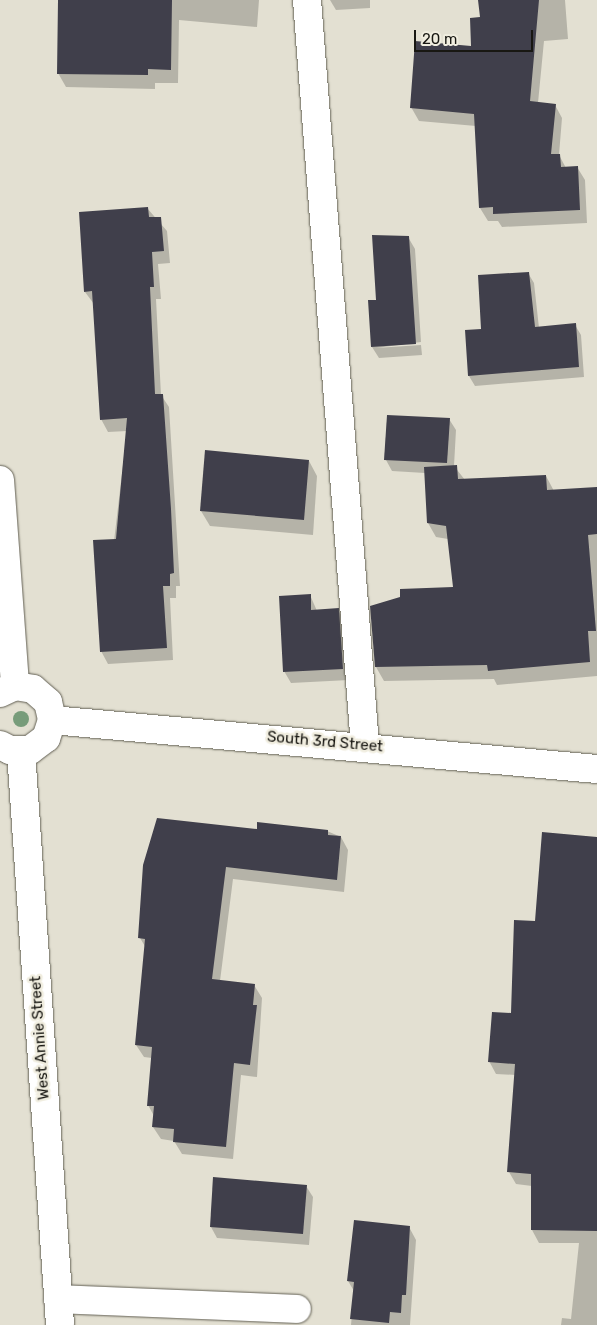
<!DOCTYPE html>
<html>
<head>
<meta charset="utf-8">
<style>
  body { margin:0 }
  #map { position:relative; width:597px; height:1325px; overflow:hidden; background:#e3e0d2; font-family:Rubik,sans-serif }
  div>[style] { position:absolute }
  .shadow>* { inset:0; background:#0003 }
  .building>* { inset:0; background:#403f4b }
  .roads { filter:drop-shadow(0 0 1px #636054) drop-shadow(0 0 1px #636054) }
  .minor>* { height:28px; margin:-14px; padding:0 14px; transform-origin:14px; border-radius:14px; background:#fff }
  .trees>* { width:16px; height:16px; margin:-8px; border-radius:50%; background:#779c7a }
  span { translate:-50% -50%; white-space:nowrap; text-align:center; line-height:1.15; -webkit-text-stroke:5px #f0eddf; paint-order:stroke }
  .street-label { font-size:15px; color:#181712 }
  .scale { position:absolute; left:414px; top:30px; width:119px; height:22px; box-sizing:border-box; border:2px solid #181712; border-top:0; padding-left:6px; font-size:15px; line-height:18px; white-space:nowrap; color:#181712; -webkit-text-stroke:4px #f0eddf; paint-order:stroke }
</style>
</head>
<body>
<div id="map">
  <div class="shadow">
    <i style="clip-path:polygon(62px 0,259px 0,257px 27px,179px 20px,178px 83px,155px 83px,155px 89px,66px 87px,58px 73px)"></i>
    <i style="clip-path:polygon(330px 0,370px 0,370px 8px,336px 10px)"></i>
    <i style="clip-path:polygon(480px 0,565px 0,568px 39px,544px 41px,538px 103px,555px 105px,562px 118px,559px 155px,566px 168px,577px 167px,585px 180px,587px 223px,502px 227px,498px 221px,488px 221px,480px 208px,476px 126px,419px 121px,411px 107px,472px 47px,481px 19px)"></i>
    <i style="clip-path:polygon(147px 208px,167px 231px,170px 263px,158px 264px,161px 299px,156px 299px,161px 395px,169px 407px,180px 586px,176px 586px,176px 598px,170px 598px,173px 660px,108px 664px,101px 651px,127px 431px,108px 432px,101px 419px,94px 304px,85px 292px)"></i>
    <i style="clip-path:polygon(408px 237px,415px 249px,421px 342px,376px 348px,421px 345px,422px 355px,379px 358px,372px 347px,377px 301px)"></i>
    <i style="clip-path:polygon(528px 273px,534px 283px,539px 328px,575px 325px,581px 335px,584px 377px,475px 386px,469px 376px,466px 331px,482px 330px)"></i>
    <i style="clip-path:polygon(449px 419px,456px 430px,454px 466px,465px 480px,546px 476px,554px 491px,597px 491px,597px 676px,497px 685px,494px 679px,384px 681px,376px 667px,455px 588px,448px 539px,436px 537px,428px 523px,425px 473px,392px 471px,386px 460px)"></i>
    <i style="clip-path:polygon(309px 461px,317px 476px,313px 535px,210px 526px,201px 511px)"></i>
    <i style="clip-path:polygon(310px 595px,317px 611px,338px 610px,345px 621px,349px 680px,291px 683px,284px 671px)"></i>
    <i style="clip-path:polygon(258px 830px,327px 831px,341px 837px,348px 850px,344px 892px,233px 879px,220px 981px,254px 985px,262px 998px,257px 1077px,241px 1075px,233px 1159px,182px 1154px,174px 1141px,161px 1139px,153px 1127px,154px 1116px,148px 1105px,152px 1058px,144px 1057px,136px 1045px,146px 948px,140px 938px)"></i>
    <i style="clip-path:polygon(597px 838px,597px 1325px,561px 1325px,562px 1318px,571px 1319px,579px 1243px,539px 1243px,532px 1230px,532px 1186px,516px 1184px,509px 1172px,516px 1075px,496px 1074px,489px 1061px,512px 1015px,536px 922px)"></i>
    <i style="clip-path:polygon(306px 1186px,313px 1197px,309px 1245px,217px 1238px,211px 1227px)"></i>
    <i style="clip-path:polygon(409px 1227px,416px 1240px,410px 1325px,351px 1325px,354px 1291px,348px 1281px)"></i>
  </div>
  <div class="building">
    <i style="clip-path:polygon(58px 0,172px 0,171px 70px,148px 69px,148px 75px,57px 74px)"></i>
    <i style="clip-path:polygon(478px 0,539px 0,530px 101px,556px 104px,551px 154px,560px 154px,561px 167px,578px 166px,580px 210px,493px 214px,493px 207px,479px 208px,474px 114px,410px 108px,415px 41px,471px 46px,470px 18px,480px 17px)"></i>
    <i style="clip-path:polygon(148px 207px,149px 217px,161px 217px,164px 251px,152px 252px,154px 287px,150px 287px,155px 394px,163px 394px,171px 509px,174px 573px,170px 574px,170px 586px,163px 586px,167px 648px,100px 652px,93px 540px,116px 539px,127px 418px,100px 420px,92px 291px,84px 292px,79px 212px)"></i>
    <i style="clip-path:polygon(372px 235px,409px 236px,416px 344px,371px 347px,368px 300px,376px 300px)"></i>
    <i style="clip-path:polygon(529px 272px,535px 327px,576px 323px,579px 367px,468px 376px,465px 330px,481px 329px,478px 275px)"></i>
    <i style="clip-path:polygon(387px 415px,450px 418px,447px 463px,384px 460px)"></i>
    <i style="clip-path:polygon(205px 450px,309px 460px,304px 520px,200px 511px)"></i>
    <i style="clip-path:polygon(457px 465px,458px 479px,546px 475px,547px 490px,597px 487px,597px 534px,588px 535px,596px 631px,588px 631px,590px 662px,488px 671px,487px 665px,375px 667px,370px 606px,400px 597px,400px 589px,453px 587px,446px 526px,427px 523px,424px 467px)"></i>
    <i style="clip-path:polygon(311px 594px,311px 610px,339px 608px,343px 669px,283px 672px,279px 596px)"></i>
    <i style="clip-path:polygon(157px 818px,257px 829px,257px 822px,328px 830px,328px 835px,341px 836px,337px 880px,226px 867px,212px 979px,255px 984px,253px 1005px,257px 1005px,250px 1065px,234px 1063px,226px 1147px,173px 1142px,174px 1129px,152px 1127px,154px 1106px,147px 1106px,152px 1047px,135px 1045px,145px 939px,138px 938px,143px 865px)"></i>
    <i style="clip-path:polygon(542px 832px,597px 837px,597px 1231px,531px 1230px,531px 1174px,507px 1172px,515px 1064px,488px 1062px,492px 1012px,511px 1013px,514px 920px,535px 921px)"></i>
    <i style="clip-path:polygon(213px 1177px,307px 1185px,303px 1234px,210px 1227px)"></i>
    <i style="clip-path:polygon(354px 1220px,410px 1226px,406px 1295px,402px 1295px,401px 1313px,390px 1312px,389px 1323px,350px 1319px,354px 1282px,347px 1281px)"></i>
  </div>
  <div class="roads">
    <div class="minor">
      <i style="left:307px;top:0;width:747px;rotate:85.55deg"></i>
      <i style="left:0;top:480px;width:207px;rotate:85.8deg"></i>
      <i style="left:0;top:693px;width:17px;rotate:-25deg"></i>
      <i style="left:15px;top:686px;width:18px;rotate:9deg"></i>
      <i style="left:33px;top:689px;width:20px;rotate:41deg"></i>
      <i style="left:48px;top:702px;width:18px;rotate:77deg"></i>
      <i style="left:52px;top:720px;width:19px;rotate:108deg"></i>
      <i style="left:46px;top:738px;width:20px;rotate:143deg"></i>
      <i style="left:30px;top:750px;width:20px;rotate:180deg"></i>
      <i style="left:10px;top:750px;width:11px;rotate:-153deg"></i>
      <i style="left:52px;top:720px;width:547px;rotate:5.14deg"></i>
      <i style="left:21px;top:751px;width:575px;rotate:86.11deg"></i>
      <i style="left:58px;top:1299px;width:239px;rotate:2.4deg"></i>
    </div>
  </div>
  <div class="trees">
    <i style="left:21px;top:719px"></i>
  </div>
  <div class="street-label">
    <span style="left:325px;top:742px;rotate:5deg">South 3rd Street</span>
    <span style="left:40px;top:1038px;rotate:-94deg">West Annie Street</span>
  </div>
  <div class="scale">20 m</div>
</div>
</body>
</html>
